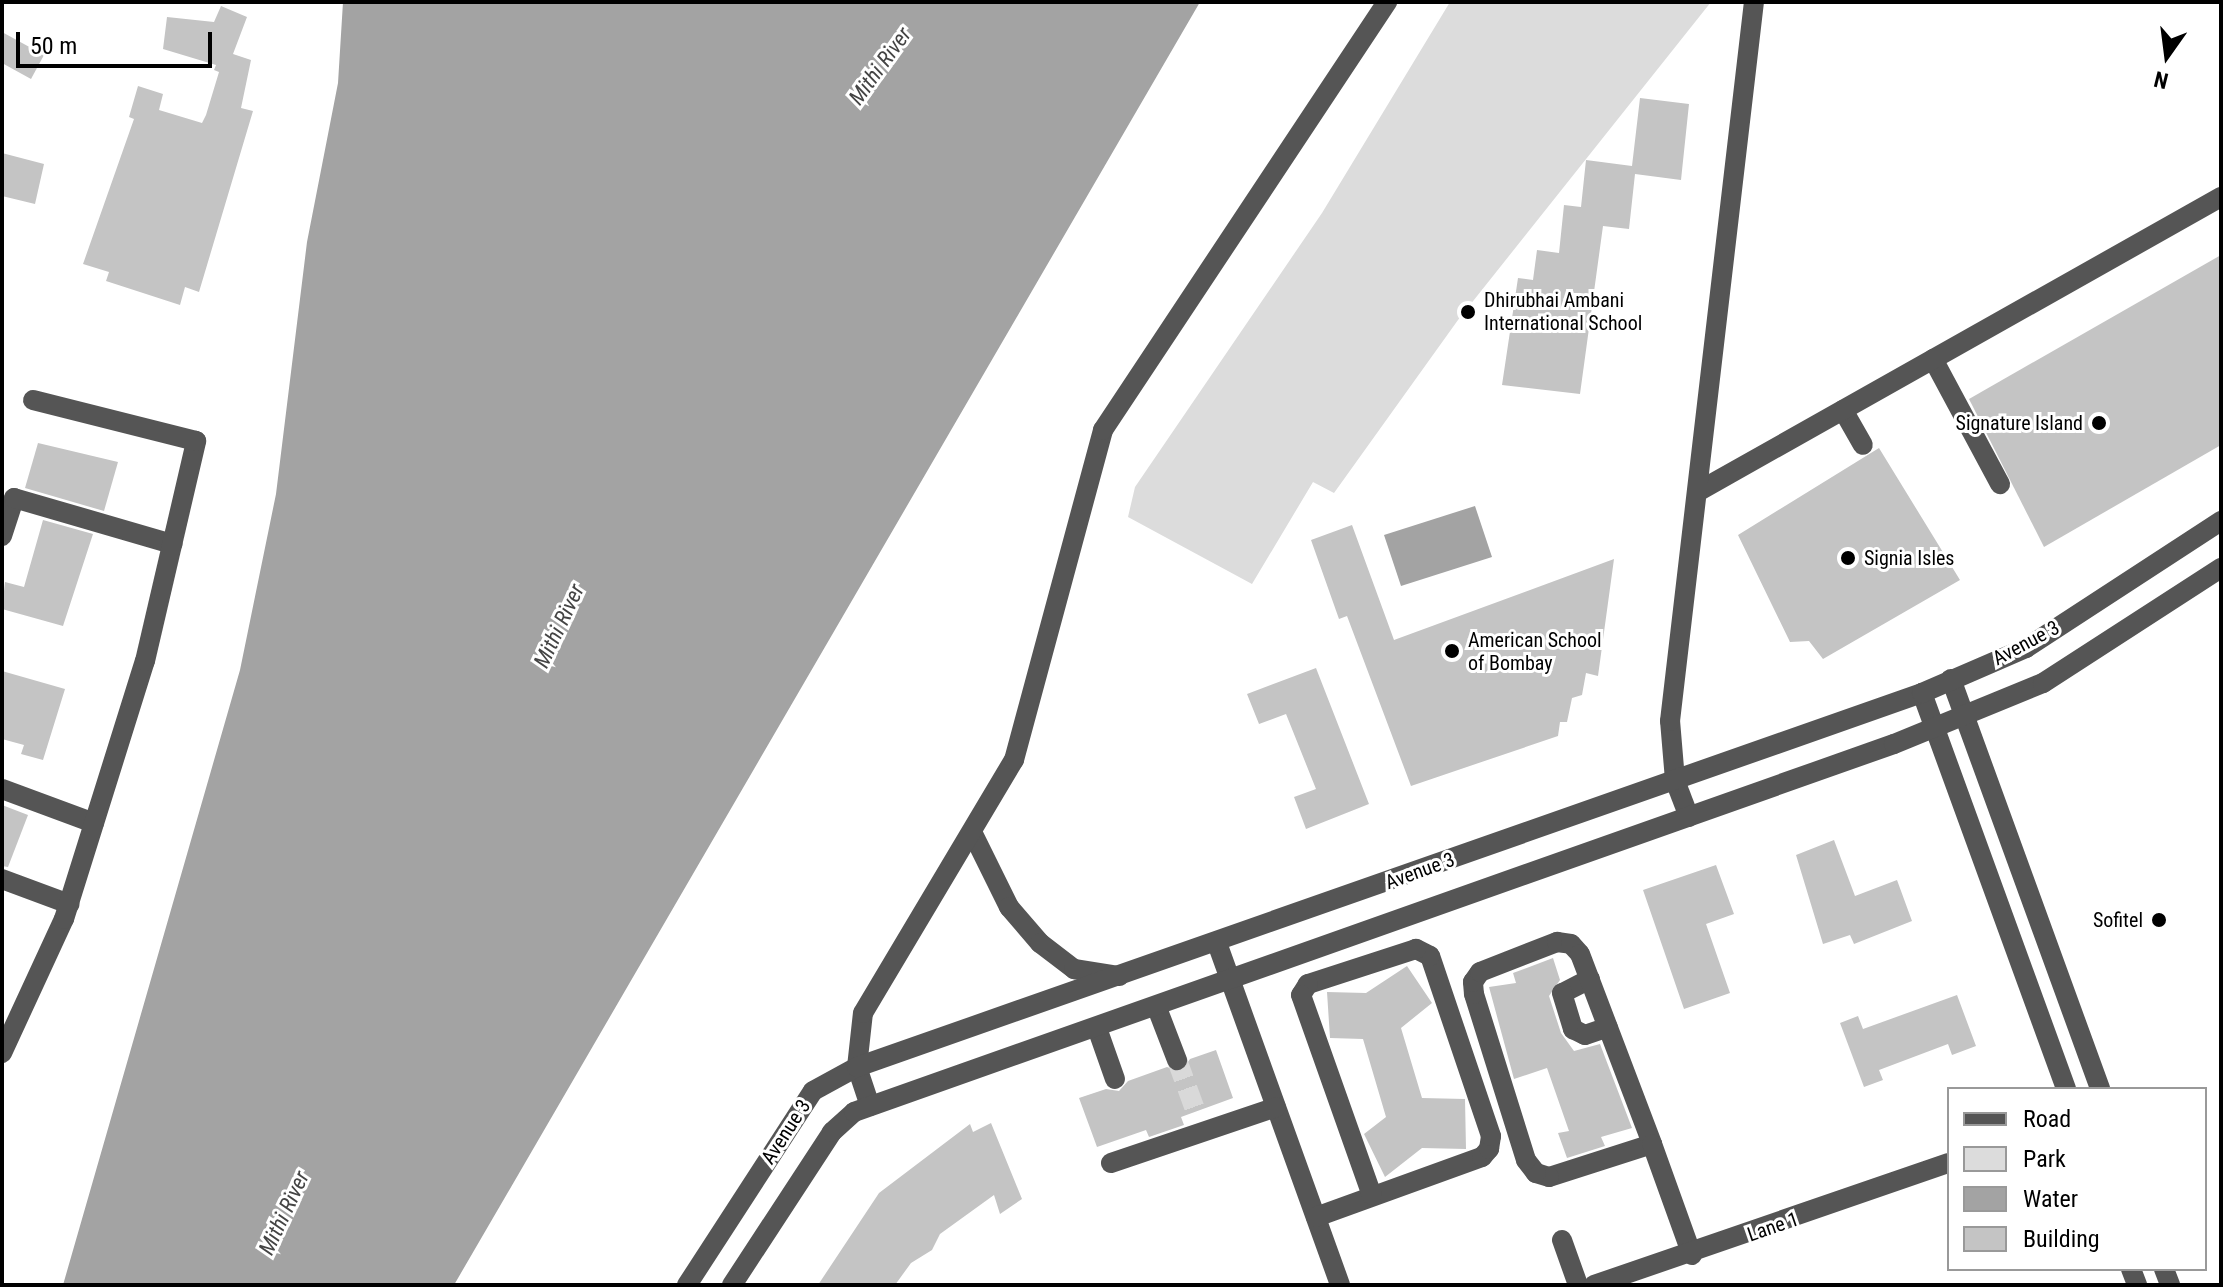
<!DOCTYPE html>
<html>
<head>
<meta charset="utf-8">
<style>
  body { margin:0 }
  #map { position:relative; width:2223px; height:1287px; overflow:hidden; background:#fff; font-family:"Roboto Condensed",sans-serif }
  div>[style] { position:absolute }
  .green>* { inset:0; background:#dcdcdc }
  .water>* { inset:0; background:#a3a3a3 }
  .building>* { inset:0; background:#c4c4c4 }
  .minor-tunnel>* { height:20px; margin-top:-10px; transform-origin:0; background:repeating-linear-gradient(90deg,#d9d9d9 0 20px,transparent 0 30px) }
  .minor>* { height:20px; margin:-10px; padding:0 10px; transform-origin:10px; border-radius:10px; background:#555 }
  .dots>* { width:22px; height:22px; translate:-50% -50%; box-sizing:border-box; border:4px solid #fff; border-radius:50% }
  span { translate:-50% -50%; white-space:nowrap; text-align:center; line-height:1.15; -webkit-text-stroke:6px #fff; paint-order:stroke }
  .poi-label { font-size:20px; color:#000 }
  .left { translate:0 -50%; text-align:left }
  .right { translate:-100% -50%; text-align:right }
  .street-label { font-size:20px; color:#000 }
  .water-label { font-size:22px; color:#444; font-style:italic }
  .frame { position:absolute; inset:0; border:4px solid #000; pointer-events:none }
  .legend { position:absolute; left:1947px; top:1087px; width:260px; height:184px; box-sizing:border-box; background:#fff; border:2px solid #999; margin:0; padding:10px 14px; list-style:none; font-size:24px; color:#000 }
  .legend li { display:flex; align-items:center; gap:16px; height:40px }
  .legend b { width:40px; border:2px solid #999 }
  .north { position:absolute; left:2127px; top:16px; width:80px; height:80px; -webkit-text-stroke:6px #fff; paint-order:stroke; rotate:194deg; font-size:22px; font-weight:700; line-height:32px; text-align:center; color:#000 }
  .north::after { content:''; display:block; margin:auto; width:28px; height:36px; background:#000; clip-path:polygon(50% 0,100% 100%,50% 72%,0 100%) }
  .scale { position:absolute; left:16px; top:32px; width:196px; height:36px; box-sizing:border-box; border:4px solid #000; border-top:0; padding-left:10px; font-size:24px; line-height:28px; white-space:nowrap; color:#000; -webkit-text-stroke:6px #fff; paint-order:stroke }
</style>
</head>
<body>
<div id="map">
  <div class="green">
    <i style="clip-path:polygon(1450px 2px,1711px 2px,1458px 320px,1334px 493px,1313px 482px,1252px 584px,1128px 517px,1135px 487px,1322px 213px)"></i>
  </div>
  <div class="water">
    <i style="clip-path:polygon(343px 2px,1200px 2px,454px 1285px,63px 1285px,240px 670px,276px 494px,307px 242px,338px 83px)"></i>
    <i style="clip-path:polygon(1475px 506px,1492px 557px,1401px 586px,1384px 535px)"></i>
  </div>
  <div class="building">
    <i style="clip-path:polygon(221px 6px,247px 17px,233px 54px,251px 60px,241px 108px,253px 111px,199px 292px,185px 287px,180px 305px,106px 281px,109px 272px,83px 264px,134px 119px,129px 117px,138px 86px,163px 94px,159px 110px,202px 123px,206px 115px,219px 72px,214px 70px,216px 65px,163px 49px,167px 17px,214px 22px)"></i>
    <i style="clip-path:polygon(2px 32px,44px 55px,31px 79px,2px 63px)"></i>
    <i style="clip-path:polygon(1640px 98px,1689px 104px,1681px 180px,1635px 174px,1629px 229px,1603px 226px,1580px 394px,1502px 385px,1518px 278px,1533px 280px,1537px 250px,1559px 253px,1564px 205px,1581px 207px,1586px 160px,1632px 166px)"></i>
    <i style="clip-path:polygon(2px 153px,44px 164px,35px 204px,2px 196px)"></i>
    <i style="clip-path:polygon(2221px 255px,2221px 445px,2044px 547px,1969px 399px)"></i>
    <i style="clip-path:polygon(38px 443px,118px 462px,104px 511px,25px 488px)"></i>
    <i style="clip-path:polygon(1879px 448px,1960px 580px,1823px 659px,1809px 641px,1790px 642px,1738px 535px)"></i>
    <i style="clip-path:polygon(43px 520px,93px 534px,63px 626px,2px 609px,5px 582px,24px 587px)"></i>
    <i style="clip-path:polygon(1352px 525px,1394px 640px,1614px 559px,1598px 676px,1586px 673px,1582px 695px,1572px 698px,1567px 722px,1560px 722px,1558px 736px,1411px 786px,1347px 616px,1339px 619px,1311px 540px)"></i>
    <i style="clip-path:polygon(1316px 668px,1369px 804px,1306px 829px,1294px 797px,1316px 789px,1286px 714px,1259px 724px,1247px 694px)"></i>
    <i style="clip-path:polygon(2px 671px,65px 689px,43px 760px,21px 754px,24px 745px,2px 739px)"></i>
    <i style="clip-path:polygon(2px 805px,28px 815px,8px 867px,2px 866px)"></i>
    <i style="clip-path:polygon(1834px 840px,1855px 896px,1897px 880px,1912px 921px,1854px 944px,1850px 935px,1823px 944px,1796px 855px)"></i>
    <i style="clip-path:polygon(1716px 865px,1734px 914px,1706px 924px,1730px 993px,1684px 1009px,1643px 890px)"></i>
    <i style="clip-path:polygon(1553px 958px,1560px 980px,1549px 996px,1561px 1033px,1574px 1051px,1600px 1044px,1632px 1128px,1601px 1137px,1605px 1146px,1567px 1158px,1558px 1133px,1569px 1131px,1547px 1068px,1514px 1079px,1489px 987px,1516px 983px,1513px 973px)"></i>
    <i style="clip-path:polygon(1407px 966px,1432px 1003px,1401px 1028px,1422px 1098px,1465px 1099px,1466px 1149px,1422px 1148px,1385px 1177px,1364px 1134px,1386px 1117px,1363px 1039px,1330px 1038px,1327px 992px,1366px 993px)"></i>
    <i style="clip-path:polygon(1957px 995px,1976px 1046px,1952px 1055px,1948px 1044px,1879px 1070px,1883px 1080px,1864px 1087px,1840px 1023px,1858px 1016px,1863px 1029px)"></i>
    <i style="clip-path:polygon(1216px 1050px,1233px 1098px,1181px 1117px,1184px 1125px,1149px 1137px,1146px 1130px,1097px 1147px,1079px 1098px,1106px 1089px,1119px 1091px,1128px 1081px,1167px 1067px,1181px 1072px,1190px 1059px)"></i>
    <i style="clip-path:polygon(991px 1123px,1022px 1199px,1000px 1214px,994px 1195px,940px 1234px,932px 1250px,911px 1263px,895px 1285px,818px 1285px,879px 1193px,970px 1124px,973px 1132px)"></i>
  </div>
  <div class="minor-tunnel">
    <i style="left:1177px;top:1060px;width:59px;rotate:70deg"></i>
  </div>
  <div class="minor">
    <i style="left:1933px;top:359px;width:142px;rotate:61.8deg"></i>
    <i style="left:1843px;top:410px;width:40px;rotate:60.3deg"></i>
    <i style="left:1699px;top:491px;width:599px;rotate:-29.39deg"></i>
    <i style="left:2px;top:536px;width:40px;rotate:-72deg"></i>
    <i style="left:14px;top:498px;width:165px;rotate:16.2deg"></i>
    <i style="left:1951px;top:679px;width:436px;rotate:70deg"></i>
    <i style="left:1922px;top:693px;width:421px;rotate:70deg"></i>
    <i style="left:2px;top:789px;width:98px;rotate:20.3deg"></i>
    <i style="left:1689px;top:817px;width:40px;rotate:-111deg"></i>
    <i style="left:1675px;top:780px;width:59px;rotate:-94.8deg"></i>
    <i style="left:1670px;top:721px;width:724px;rotate:-83.34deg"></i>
    <i style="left:972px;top:832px;width:84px;rotate:63.7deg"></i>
    <i style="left:1009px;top:907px;width:48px;rotate:49.3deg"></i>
    <i style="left:1040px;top:943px;width:43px;rotate:37.4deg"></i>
    <i style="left:1074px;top:969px;width:46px;rotate:8.8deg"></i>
    <i style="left:2px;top:879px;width:72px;rotate:20.5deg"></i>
    <i style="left:1217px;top:943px;width:363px;rotate:70.2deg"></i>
    <i style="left:1590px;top:979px;width:31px;rotate:153deg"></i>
    <i style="left:1562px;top:993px;width:38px;rotate:73deg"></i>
    <i style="left:1573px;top:1029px;width:13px;rotate:27deg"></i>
    <i style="left:1585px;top:1035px;width:24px;rotate:-19deg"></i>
    <i style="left:1157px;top:1008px;width:56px;rotate:69deg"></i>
    <i style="left:1097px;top:1028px;width:54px;rotate:70.6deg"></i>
    <i style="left:2px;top:1053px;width:148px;rotate:-65.2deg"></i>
    <i style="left:64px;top:919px;width:270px;rotate:-72.6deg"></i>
    <i style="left:145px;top:661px;width:226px;rotate:-76.9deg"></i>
    <i style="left:196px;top:441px;width:168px;rotate:-165.9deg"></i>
    <i style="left:870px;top:1106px;width:41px;rotate:-108.4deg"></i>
    <i style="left:857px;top:1067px;width:54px;rotate:-83.7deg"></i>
    <i style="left:863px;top:1013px;width:295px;rotate:-59.2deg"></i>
    <i style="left:1014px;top:760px;width:342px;rotate:-74.9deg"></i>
    <i style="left:1103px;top:430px;width:514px;rotate:-56.43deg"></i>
    <i style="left:1652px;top:1144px;width:108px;rotate:162.2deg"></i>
    <i style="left:1549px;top:1177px;width:14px;rotate:-163deg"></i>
    <i style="left:1536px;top:1173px;width:16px;rotate:-128deg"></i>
    <i style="left:1526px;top:1160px;width:174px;rotate:-107.4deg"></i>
    <i style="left:1474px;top:994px;width:12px;rotate:-95deg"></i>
    <i style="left:1473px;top:982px;width:12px;rotate:-55deg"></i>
    <i style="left:1480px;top:972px;width:83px;rotate:-21.3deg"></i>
    <i style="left:1557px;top:942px;width:14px;rotate:8deg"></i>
    <i style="left:1571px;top:944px;width:13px;rotate:48deg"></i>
    <i style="left:1580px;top:954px;width:203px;rotate:69.2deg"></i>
    <i style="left:1652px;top:1144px;width:118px;rotate:70.2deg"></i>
    <i style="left:1111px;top:1163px;width:174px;rotate:-18.7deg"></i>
    <i style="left:1316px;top:1217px;width:177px;rotate:-19.9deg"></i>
    <i style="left:1482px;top:1157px;width:11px;rotate:-49deg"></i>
    <i style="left:1489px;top:1149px;width:13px;rotate:-81deg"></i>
    <i style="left:1491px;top:1136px;width:190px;rotate:-108.7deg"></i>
    <i style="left:1430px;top:956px;width:16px;rotate:-153deg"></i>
    <i style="left:1416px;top:949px;width:114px;rotate:162deg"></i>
    <i style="left:1308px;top:984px;width:13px;rotate:122deg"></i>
    <i style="left:1301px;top:995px;width:212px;rotate:70.5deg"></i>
    <i style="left:1562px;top:1240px;width:48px;rotate:70.4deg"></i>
    <i style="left:2131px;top:1269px;width:17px;rotate:69deg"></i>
    <i style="left:2164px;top:1269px;width:17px;rotate:69deg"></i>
    <i style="left:687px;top:1285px;width:231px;rotate:-57deg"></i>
    <i style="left:813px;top:1091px;width:50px;rotate:-28.6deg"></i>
    <i style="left:857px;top:1067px;width:1129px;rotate:-19.35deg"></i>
    <i style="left:1922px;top:693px;width:113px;rotate:-23.4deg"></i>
    <i style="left:2026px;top:648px;width:233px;rotate:-33.1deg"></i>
    <i style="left:732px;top:1285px;width:183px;rotate:-56.8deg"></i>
    <i style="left:832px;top:1132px;width:30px;rotate:-42deg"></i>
    <i style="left:854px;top:1112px;width:1103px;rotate:-19.49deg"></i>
    <i style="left:1894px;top:744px;width:161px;rotate:-22.3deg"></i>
    <i style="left:2043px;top:683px;width:212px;rotate:-32.9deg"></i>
    <i style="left:1594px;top:1285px;width:375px;rotate:-19deg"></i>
  </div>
  <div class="dots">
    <i style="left:1468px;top:312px;background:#000"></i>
    <i style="left:2099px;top:423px;background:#000"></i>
    <i style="left:1848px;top:558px;background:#000"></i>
    <i style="left:1452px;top:651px;background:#000"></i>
    <i style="left:2159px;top:920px;background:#000"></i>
  </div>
  <div class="poi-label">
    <span class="left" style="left:1484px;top:312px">Dhirubhai Ambani<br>International School</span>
    <span class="right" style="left:2083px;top:423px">Signature Island</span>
    <span class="left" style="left:1864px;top:558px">Signia Isles</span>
    <span class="left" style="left:1468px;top:652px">American School<br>of Bombay</span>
    <span class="right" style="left:2143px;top:920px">Sofitel</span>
  </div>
  <div class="street-label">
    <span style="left:2026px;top:643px;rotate:-28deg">Avenue 3</span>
    <span style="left:1420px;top:871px;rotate:-20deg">Avenue 3</span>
    <span style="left:786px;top:1132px;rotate:-57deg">Avenue 3</span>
    <span style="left:1773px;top:1227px;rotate:-19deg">Lane 1</span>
  </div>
  <div class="water-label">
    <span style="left:880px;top:66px;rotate:-54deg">Mithi River</span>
    <span style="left:559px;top:626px;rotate:-65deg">Mithi River</span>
    <span style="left:284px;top:1213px;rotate:-65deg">Mithi River</span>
  </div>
  <div class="frame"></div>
  <ul class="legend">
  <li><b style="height:10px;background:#555"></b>Road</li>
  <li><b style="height:22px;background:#dcdcdc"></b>Park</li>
  <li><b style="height:22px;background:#a3a3a3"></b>Water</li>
  <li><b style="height:22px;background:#c4c4c4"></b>Building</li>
  </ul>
  <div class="north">N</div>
  <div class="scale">50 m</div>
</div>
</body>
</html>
